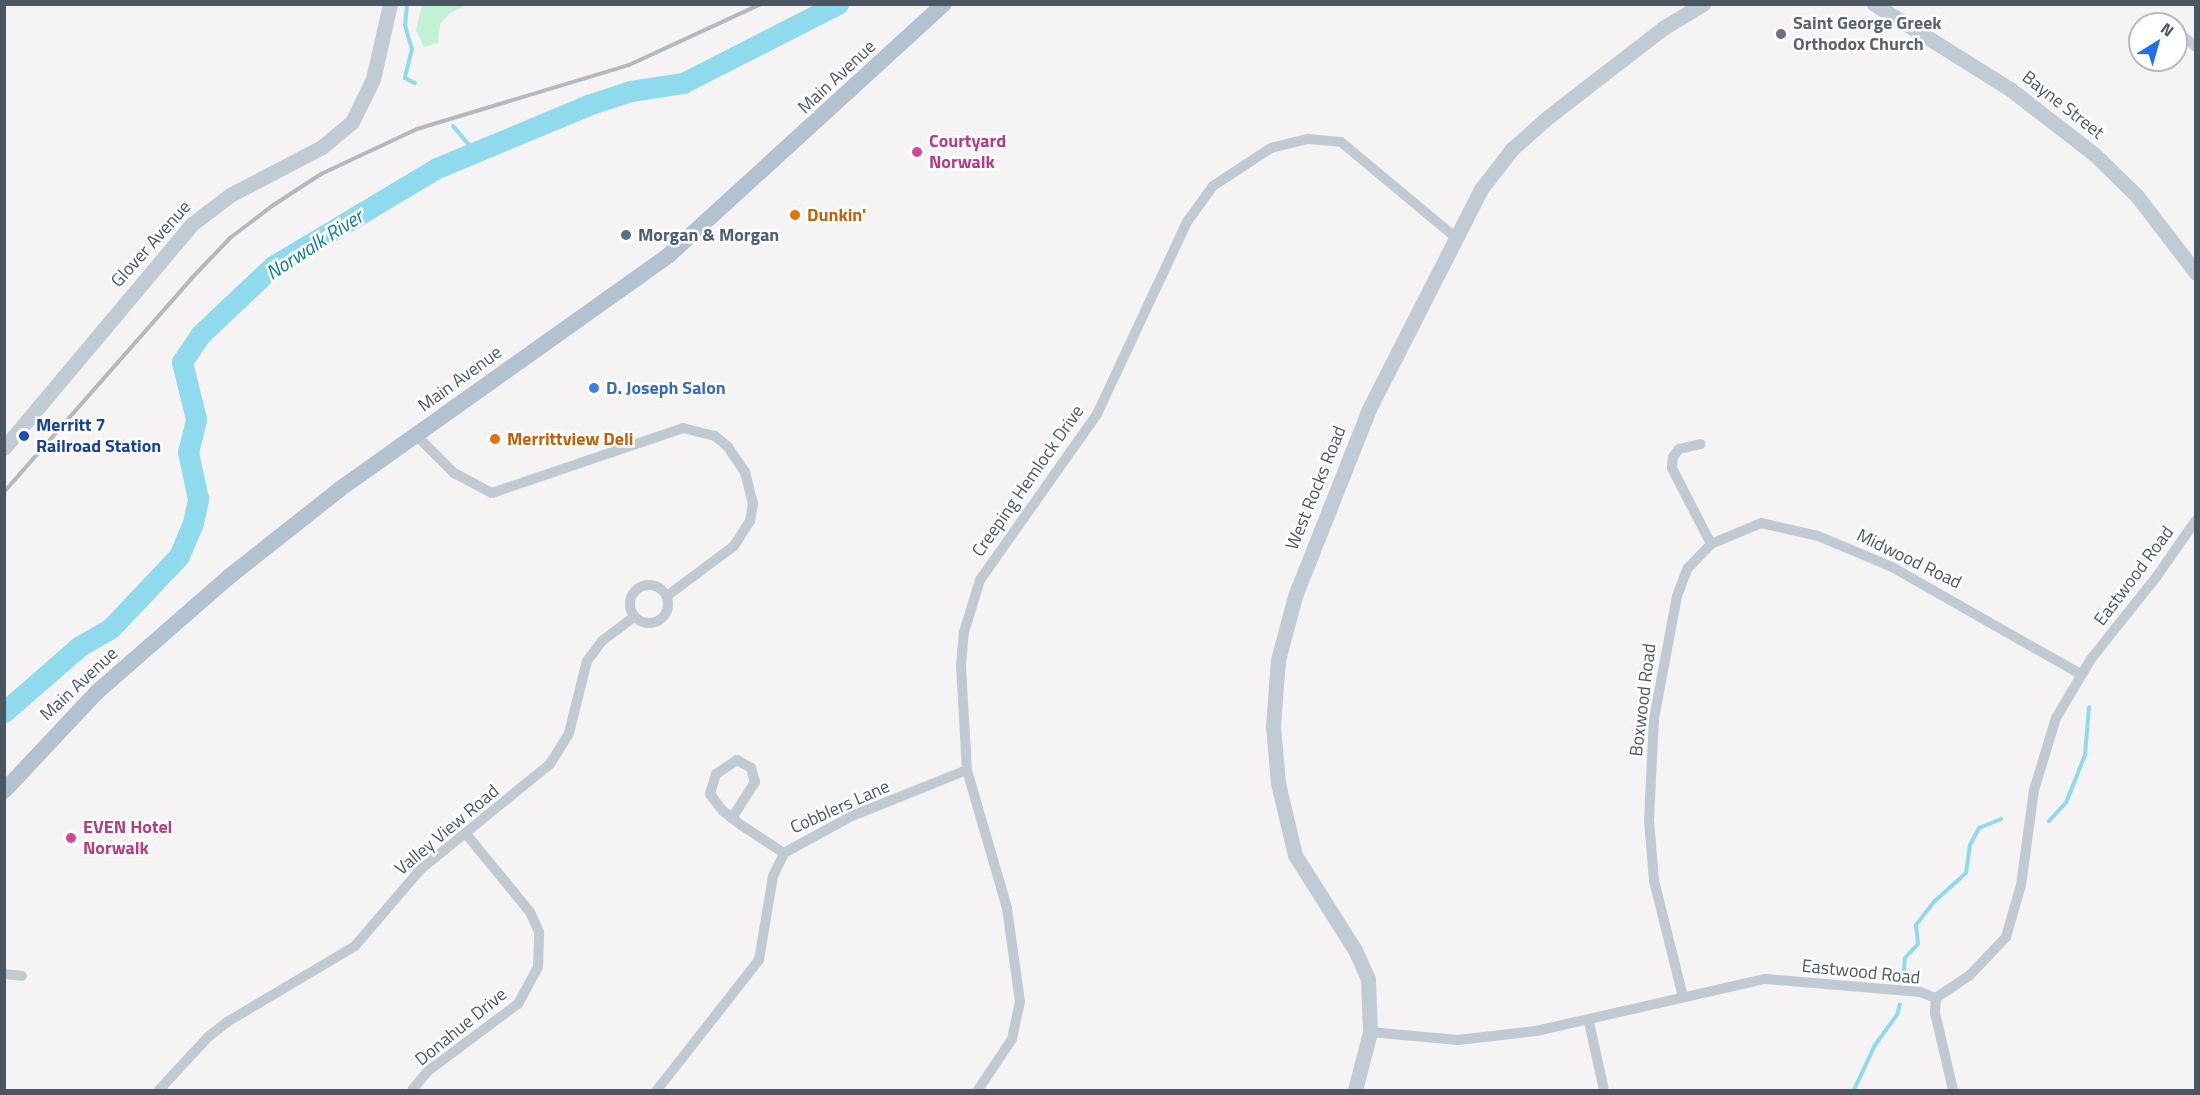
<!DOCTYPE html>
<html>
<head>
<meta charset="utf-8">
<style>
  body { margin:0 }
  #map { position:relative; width:2200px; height:1095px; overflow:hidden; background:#f5f3f3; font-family:"Titillium Web",sans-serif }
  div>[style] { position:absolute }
  .green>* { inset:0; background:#c3f1d5 }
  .stream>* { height:4px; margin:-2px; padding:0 2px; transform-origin:2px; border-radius:2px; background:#90daee }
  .river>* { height:21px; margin:-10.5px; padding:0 10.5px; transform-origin:10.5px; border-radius:10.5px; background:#90daee }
  .street>* { height:10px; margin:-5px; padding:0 5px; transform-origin:5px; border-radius:5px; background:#c1cad2 }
  .street>.ring { margin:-5px; padding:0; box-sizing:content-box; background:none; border:10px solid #c1cad2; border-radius:50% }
  .secondary>* { height:15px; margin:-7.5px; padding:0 7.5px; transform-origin:7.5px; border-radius:7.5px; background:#c1cbd6 }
  .primary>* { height:16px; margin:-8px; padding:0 8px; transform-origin:8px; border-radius:8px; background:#b3c2d1 }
  .rail>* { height:4px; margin:-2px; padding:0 2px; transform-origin:2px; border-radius:2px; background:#b5b8bd }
  .dots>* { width:16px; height:16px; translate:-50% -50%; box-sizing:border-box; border:3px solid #fff; border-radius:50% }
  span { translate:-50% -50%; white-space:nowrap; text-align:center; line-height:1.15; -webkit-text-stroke:5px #fff; paint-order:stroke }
  .worship-label { font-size:18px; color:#5b616d; font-weight:700 }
  .left { translate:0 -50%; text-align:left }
  .street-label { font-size:18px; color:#4a5661 }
  .hotel-label { font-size:18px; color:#b23c85; font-weight:700 }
  .food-label { font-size:18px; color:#c56008; font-weight:700 }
  .service-label { font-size:18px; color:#4e5e75; font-weight:700 }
  .shop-label { font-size:18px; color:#366cbe; font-weight:700 }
  .transit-label { font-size:18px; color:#164399; font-weight:700 }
  .water-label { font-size:20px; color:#0c7c9b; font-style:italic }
  .frame { position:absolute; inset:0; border:6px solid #4a5661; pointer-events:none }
  .north { position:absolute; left:2128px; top:12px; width:60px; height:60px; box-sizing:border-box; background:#fff; border:2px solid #b7bbc0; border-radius:50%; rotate:37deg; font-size:16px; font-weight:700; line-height:24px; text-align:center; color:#4a5661 }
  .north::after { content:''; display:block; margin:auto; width:21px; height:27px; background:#1a73e8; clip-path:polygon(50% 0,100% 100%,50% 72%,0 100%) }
</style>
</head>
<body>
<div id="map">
  <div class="green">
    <i style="clip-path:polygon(422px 5px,422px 4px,468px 5px,450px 13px,440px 24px,438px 43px,424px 47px,416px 30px)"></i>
  </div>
  <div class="stream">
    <i style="left:407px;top:4px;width:21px;rotate:95deg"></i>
    <i style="left:405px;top:25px;width:25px;rotate:74deg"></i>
    <i style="left:412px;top:49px;width:30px;rotate:104deg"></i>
    <i style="left:405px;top:78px;width:11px;rotate:27deg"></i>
    <i style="left:453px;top:126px;width:35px;rotate:50deg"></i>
    <i style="left:2049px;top:821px;width:25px;rotate:-47deg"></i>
    <i style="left:2066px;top:803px;width:52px;rotate:-68.4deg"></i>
    <i style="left:2085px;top:755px;width:48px;rotate:-85.2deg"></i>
    <i style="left:1904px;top:971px;width:13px;rotate:-86deg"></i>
    <i style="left:1905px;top:958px;width:19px;rotate:-47deg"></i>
    <i style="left:1918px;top:944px;width:19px;rotate:-96deg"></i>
    <i style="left:1916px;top:925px;width:31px;rotate:-52deg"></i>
    <i style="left:1935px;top:901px;width:42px;rotate:-42.1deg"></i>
    <i style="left:1966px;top:873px;width:28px;rotate:-82deg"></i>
    <i style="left:1970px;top:845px;width:19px;rotate:-62deg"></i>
    <i style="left:1979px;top:828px;width:24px;rotate:-22deg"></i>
    <i style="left:1854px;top:1090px;width:50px;rotate:-65deg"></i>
    <i style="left:1875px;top:1045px;width:37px;rotate:-54deg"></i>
    <i style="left:1897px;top:1015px;width:11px;rotate:-75deg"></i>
  </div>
  <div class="river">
    <i style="left:4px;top:712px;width:101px;rotate:-41deg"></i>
    <i style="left:80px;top:646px;width:36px;rotate:-30deg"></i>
    <i style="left:111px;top:628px;width:99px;rotate:-46.6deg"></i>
    <i style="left:179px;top:556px;width:36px;rotate:-67deg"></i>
    <i style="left:193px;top:523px;width:25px;rotate:-78deg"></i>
    <i style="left:198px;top:499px;width:48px;rotate:-102deg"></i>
    <i style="left:188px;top:452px;width:34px;rotate:-76deg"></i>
    <i style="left:196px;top:419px;width:59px;rotate:-103.8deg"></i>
    <i style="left:182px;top:362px;width:32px;rotate:-56deg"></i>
    <i style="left:200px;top:335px;width:100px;rotate:-43.4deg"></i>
    <i style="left:273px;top:266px;width:191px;rotate:-30.9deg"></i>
    <i style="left:437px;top:168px;width:164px;rotate:-22.6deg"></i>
    <i style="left:588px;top:105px;width:45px;rotate:-18deg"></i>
    <i style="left:631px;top:91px;width:53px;rotate:-8.7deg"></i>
    <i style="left:683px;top:83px;width:174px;rotate:-27deg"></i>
  </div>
  <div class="street">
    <i style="left:2177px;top:31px;width:25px;rotate:40deg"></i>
    <i style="left:416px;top:435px;width:54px;rotate:45deg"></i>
    <i style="left:454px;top:473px;width:43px;rotate:27.8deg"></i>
    <i style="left:492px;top:493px;width:202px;rotate:-18.8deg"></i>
    <i style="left:683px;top:428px;width:33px;rotate:14deg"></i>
    <i style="left:715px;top:436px;width:17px;rotate:40deg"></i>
    <i style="left:728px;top:447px;width:30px;rotate:56deg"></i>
    <i style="left:745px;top:472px;width:32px;rotate:76deg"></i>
    <i style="left:753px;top:503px;width:18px;rotate:99deg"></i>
    <i style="left:750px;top:521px;width:30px;rotate:123deg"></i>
    <i style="left:734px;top:546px;width:84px;rotate:143.3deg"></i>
    <i style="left:1711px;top:544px;width:54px;rotate:-22.8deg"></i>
    <i style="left:1761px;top:523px;width:58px;rotate:12.8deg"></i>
    <i style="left:1818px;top:536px;width:80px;rotate:22.7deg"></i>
    <i style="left:1892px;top:567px;width:216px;rotate:29.6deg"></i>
    <i class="ring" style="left:630px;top:585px;width:28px;height:28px"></i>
    <i style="left:732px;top:818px;width:43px;rotate:-57.4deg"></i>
    <i style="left:755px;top:782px;width:15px;rotate:-106deg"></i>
    <i style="left:751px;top:768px;width:16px;rotate:-150deg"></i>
    <i style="left:737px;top:760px;width:25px;rotate:146deg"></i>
    <i style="left:716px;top:774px;width:21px;rotate:107deg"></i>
    <i style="left:710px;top:794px;width:21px;rotate:53deg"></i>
    <i style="left:723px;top:811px;width:23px;rotate:38deg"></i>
    <i style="left:741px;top:825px;width:51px;rotate:33.1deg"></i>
    <i style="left:4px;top:974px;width:18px;rotate:6deg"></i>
    <i style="left:1683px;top:997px;width:120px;rotate:-104deg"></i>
    <i style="left:1654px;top:881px;width:61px;rotate:-94.7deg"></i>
    <i style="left:1649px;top:820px;width:101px;rotate:-87.2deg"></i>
    <i style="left:1654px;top:719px;width:125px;rotate:-79.4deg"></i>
    <i style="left:1677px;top:596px;width:30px;rotate:-69deg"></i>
    <i style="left:1688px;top:568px;width:33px;rotate:-46deg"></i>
    <i style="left:1711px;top:544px;width:85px;rotate:-117.2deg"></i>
    <i style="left:1672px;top:468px;width:11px;rotate:-85deg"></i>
    <i style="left:1673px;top:457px;width:10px;rotate:-53deg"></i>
    <i style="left:1679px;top:449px;width:22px;rotate:-13deg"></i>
    <i style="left:1936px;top:998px;width:40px;rotate:-34deg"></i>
    <i style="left:1969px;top:976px;width:54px;rotate:-46.5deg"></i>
    <i style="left:2006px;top:937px;width:54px;rotate:-73.9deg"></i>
    <i style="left:2021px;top:885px;width:96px;rotate:-82.2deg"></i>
    <i style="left:2034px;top:790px;width:75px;rotate:-73deg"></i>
    <i style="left:2056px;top:718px;width:69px;rotate:-59.3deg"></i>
    <i style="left:2091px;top:659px;width:106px;rotate:-51.5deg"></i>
    <i style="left:2157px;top:576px;width:68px;rotate:-55.1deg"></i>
    <i style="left:1936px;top:998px;width:15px;rotate:94deg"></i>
    <i style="left:1935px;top:1013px;width:79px;rotate:76.8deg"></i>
    <i style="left:1589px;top:1022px;width:70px;rotate:77.6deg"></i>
    <i style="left:1370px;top:1032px;width:88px;rotate:5.2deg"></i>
    <i style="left:1458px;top:1040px;width:79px;rotate:-6.6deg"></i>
    <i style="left:1536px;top:1031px;width:235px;rotate:-12.8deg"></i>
    <i style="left:1765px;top:979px;width:156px;rotate:4.8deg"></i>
    <i style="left:1920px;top:992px;width:17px;rotate:21deg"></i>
    <i style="left:159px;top:1090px;width:72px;rotate:-47.2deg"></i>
    <i style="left:208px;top:1037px;width:24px;rotate:-38deg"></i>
    <i style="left:227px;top:1022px;width:149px;rotate:-30.7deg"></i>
    <i style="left:355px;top:946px;width:100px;rotate:-49.5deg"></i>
    <i style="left:420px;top:870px;width:168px;rotate:-39.2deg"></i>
    <i style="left:550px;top:764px;width:36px;rotate:-58deg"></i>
    <i style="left:569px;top:733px;width:74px;rotate:-76deg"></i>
    <i style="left:587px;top:661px;width:25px;rotate:-53deg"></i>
    <i style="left:602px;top:641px;width:40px;rotate:-37deg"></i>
    <i style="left:412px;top:1090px;width:25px;rotate:-50deg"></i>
    <i style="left:428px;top:1071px;width:112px;rotate:-36.7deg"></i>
    <i style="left:518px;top:1004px;width:42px;rotate:-61.6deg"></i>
    <i style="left:538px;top:967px;width:35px;rotate:-88deg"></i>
    <i style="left:539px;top:932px;width:22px;rotate:-114deg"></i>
    <i style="left:530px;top:912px;width:99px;rotate:-129.3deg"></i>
    <i style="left:657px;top:1090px;width:165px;rotate:-51.9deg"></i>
    <i style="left:759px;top:960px;width:85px;rotate:-80.5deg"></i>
    <i style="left:773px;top:876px;width:25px;rotate:-64deg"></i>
    <i style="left:784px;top:853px;width:77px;rotate:-28.6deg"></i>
    <i style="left:852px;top:816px;width:124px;rotate:-21.8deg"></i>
    <i style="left:978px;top:1090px;width:61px;rotate:-56.3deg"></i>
    <i style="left:1012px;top:1039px;width:38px;rotate:-78deg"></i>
    <i style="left:1020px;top:1002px;width:95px;rotate:-97.9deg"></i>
    <i style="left:1007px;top:908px;width:144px;rotate:-106.2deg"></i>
    <i style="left:967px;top:770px;width:105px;rotate:-93.3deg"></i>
    <i style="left:961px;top:665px;width:33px;rotate:-85deg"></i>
    <i style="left:964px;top:632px;width:54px;rotate:-72.9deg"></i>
    <i style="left:980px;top:580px;width:203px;rotate:-54.8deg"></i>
    <i style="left:1097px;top:414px;width:212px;rotate:-64.9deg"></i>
    <i style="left:1187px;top:222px;width:44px;rotate:-54.2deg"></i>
    <i style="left:1213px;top:186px;width:69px;rotate:-33.2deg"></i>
    <i style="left:1271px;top:148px;width:38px;rotate:-14deg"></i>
    <i style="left:1308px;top:139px;width:33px;rotate:5deg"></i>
    <i style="left:1341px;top:142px;width:148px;rotate:39.8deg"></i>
  </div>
  <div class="secondary">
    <i style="left:1874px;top:4px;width:160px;rotate:32deg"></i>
    <i style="left:2010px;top:89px;width:106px;rotate:37.7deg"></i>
    <i style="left:2094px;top:154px;width:60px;rotate:44.3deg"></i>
    <i style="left:2137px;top:196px;width:97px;rotate:52.5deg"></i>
    <i style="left:4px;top:448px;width:292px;rotate:-50deg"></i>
    <i style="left:192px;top:224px;width:48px;rotate:-37.3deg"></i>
    <i style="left:230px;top:195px;width:104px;rotate:-27.6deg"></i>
    <i style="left:322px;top:147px;width:39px;rotate:-40deg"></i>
    <i style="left:352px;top:122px;width:48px;rotate:-64deg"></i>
    <i style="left:373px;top:79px;width:77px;rotate:-77.2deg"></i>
    <i style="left:1355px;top:1090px;width:60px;rotate:-75.5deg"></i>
    <i style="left:1370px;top:1032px;width:53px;rotate:-92.2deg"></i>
    <i style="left:1368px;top:979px;width:32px;rotate:-114deg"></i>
    <i style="left:1355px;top:950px;width:112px;rotate:-122.3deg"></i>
    <i style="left:1295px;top:855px;width:74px;rotate:-103.3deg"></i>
    <i style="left:1278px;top:783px;width:57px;rotate:-95deg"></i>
    <i style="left:1273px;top:726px;width:66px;rotate:-85.7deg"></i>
    <i style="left:1278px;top:660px;width:66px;rotate:-75.1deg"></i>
    <i style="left:1295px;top:596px;width:201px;rotate:-68.4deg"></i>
    <i style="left:1369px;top:409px;width:247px;rotate:-63deg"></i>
    <i style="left:1481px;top:189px;width:51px;rotate:-52.2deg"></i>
    <i style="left:1512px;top:149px;width:48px;rotate:-41.6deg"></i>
    <i style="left:1548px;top:117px;width:145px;rotate:-37.7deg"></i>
    <i style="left:1663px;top:28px;width:47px;rotate:-31deg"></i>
  </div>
  <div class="primary">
    <i style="left:4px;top:791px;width:136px;rotate:-46.8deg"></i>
    <i style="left:97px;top:692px;width:176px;rotate:-41.1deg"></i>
    <i style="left:230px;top:576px;width:140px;rotate:-38.3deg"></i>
    <i style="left:340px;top:489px;width:404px;rotate:-35.4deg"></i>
    <i style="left:669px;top:255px;width:372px;rotate:-42.4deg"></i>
  </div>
  <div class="rail">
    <i style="left:4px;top:492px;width:282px;rotate:-48.7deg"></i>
    <i style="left:190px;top:280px;width:58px;rotate:-46.4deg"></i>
    <i style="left:230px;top:238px;width:53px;rotate:-37.3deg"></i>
    <i style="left:272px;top:206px;width:59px;rotate:-33.1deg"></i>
    <i style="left:321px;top:174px;width:106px;rotate:-25.1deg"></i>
    <i style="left:417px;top:129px;width:221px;rotate:-16.8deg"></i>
    <i style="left:629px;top:65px;width:145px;rotate:-24.8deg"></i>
  </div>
  <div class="dots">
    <i style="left:1781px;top:34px;background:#6b7280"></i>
    <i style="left:917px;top:152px;background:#d1479c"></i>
    <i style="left:795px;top:215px;background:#e8710a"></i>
    <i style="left:626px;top:235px;background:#5c6f8a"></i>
    <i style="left:594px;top:388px;background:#3f7fe0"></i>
    <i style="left:24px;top:436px;background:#1a4fb4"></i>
    <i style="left:495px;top:439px;background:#e8710a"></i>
    <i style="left:71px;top:838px;background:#d1479c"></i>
  </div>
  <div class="worship-label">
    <span class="left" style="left:1793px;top:34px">Saint George Greek<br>Orthodox Church</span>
  </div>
  <div class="street-label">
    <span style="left:837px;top:77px;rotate:-43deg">Main Avenue</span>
    <span style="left:2063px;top:105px;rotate:38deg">Bayne Street</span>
    <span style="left:151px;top:244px;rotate:-48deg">Glover Avenue</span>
    <span style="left:460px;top:379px;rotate:-36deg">Main Avenue</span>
    <span style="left:1028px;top:481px;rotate:-55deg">Creeping Hemlock Drive</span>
    <span style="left:1316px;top:488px;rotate:-68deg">West Rocks Road</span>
    <span style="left:1909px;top:559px;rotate:26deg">Midwood Road</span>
    <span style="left:2134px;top:576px;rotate:-53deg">Eastwood Road</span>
    <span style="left:79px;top:684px;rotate:-43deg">Main Avenue</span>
    <span style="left:1643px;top:700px;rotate:-83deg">Boxwood Road</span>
    <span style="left:840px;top:807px;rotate:-24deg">Cobblers Lane</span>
    <span style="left:447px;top:830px;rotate:-40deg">Valley View Road</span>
    <span style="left:1861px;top:972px;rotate:6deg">Eastwood Road</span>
    <span style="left:461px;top:1027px;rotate:-39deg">Donahue Drive</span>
  </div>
  <div class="hotel-label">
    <span class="left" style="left:929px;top:152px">Courtyard<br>Norwalk</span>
    <span class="left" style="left:83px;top:838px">EVEN Hotel<br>Norwalk</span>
  </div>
  <div class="food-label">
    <span class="left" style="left:807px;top:215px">Dunkin'</span>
    <span class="left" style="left:507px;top:439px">Merrittview Deli</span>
  </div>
  <div class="service-label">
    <span class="left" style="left:638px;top:235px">Morgan &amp; Morgan</span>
  </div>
  <div class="shop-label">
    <span class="left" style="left:606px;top:388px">D. Joseph Salon</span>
  </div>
  <div class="transit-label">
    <span class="left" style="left:36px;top:436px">Merritt 7<br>Railroad Station</span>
  </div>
  <div class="water-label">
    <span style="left:314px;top:244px;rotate:-33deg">Norwalk River</span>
  </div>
  <div class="frame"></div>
  <div class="north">N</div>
</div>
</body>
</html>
